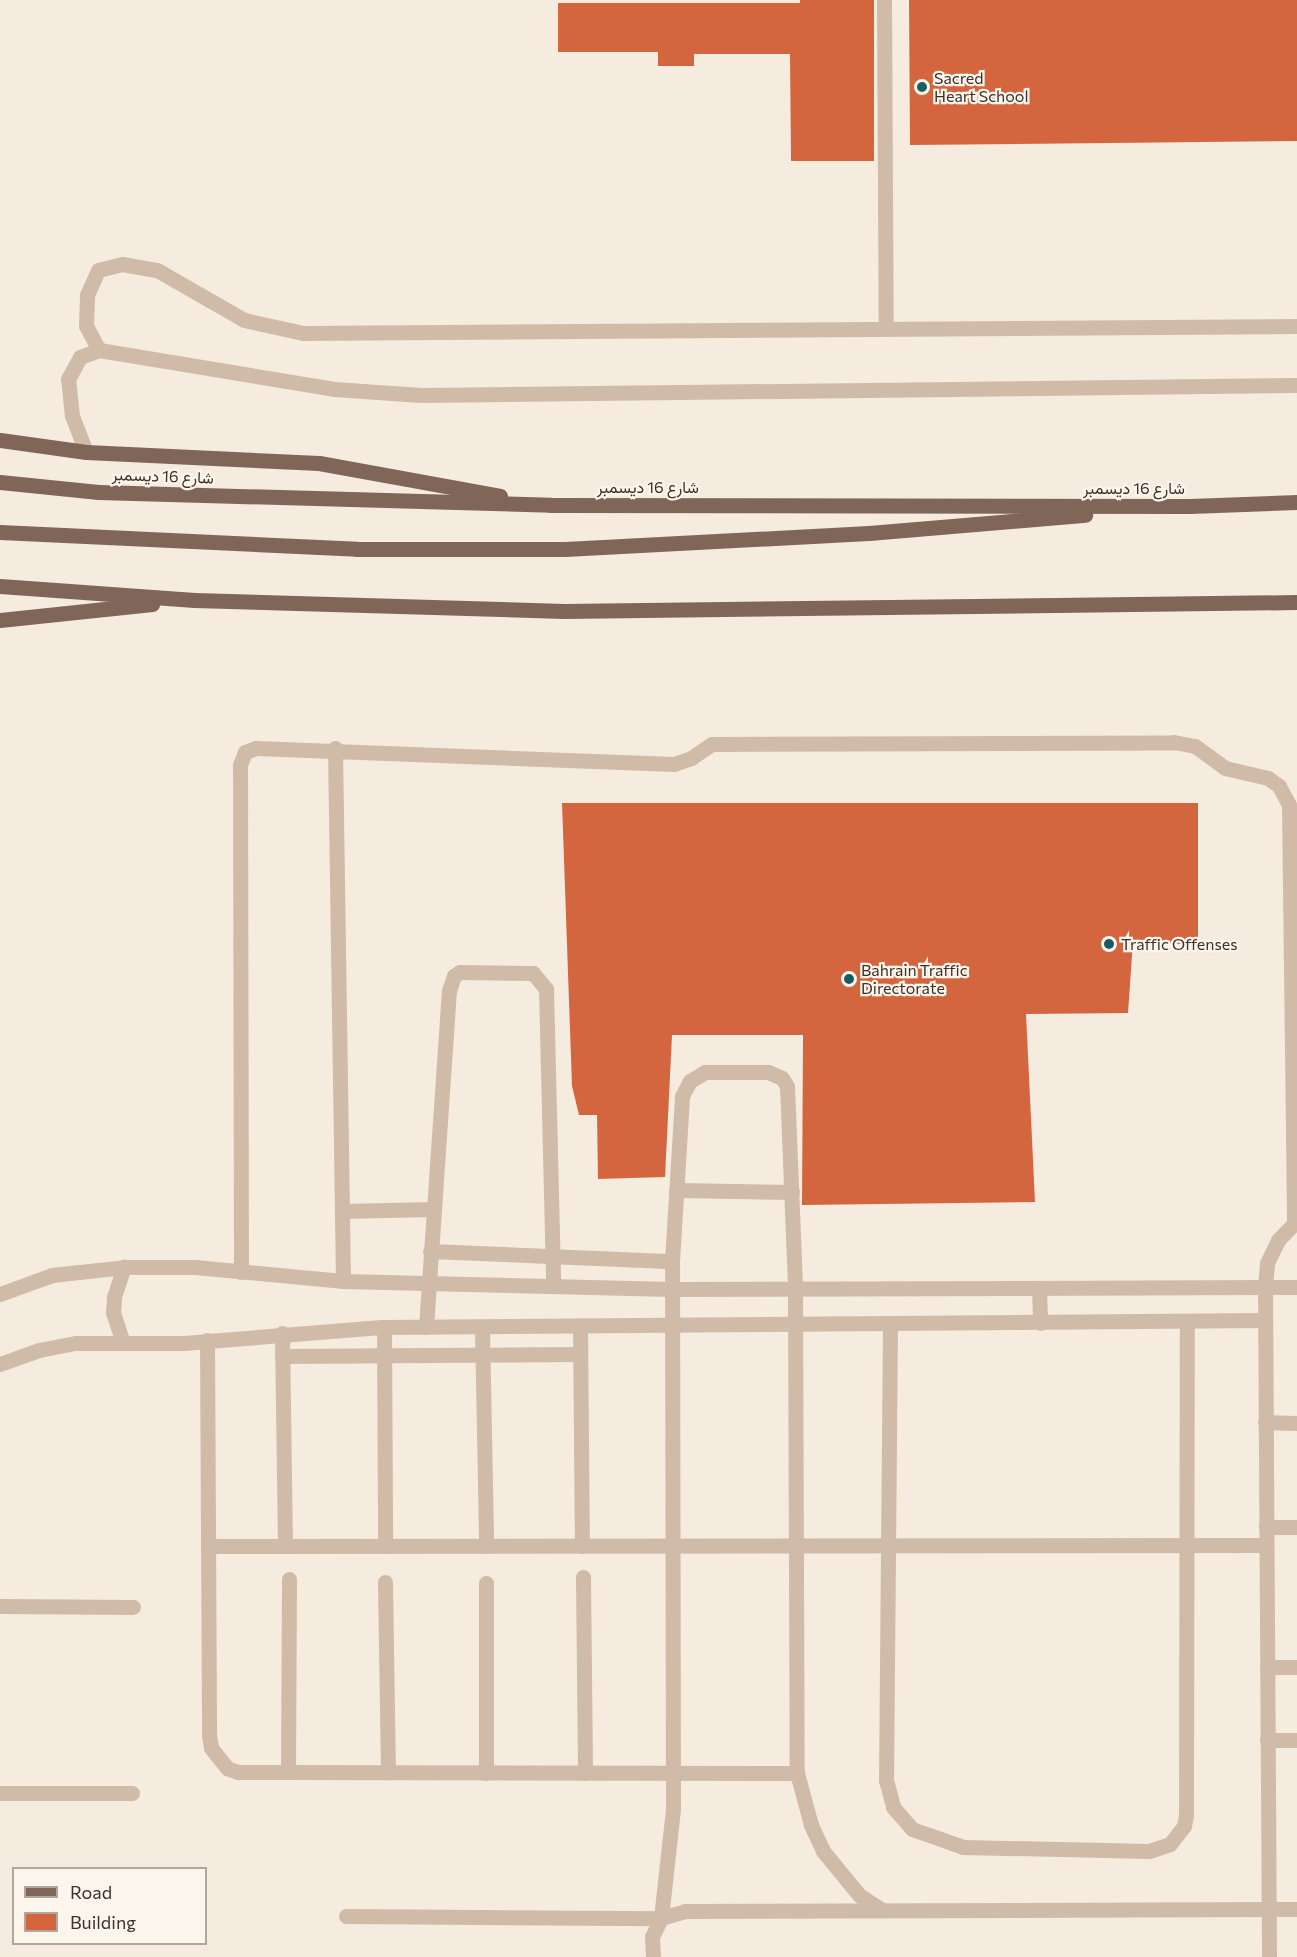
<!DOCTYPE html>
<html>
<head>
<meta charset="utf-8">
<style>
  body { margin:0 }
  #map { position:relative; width:1297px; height:1957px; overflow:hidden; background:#f6ebdf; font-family:Commissioner,Vazirmatn,sans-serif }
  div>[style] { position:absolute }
  .building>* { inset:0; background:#d4663f }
  .minor>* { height:15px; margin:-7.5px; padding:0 7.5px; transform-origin:7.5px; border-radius:7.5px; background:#d0bba8 }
  .major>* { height:15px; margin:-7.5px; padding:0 7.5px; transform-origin:7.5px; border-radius:7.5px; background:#806659 }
  .dots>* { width:16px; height:16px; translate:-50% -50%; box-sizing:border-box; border:3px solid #fcf5ec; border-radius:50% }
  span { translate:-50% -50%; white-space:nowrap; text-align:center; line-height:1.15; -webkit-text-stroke:4.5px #fcf5ec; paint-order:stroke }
  .poi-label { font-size:16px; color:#3c3029 }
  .left { translate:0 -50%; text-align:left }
  .street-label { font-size:16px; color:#3c3029 }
  .legend { position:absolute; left:12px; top:1867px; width:195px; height:78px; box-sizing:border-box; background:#fcf5ec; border:2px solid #afa69e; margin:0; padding:8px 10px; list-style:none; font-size:18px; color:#3c3029 }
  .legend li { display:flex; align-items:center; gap:12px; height:30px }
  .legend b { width:30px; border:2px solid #afa69e }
</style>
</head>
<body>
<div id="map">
  <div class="building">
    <i style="clip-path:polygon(800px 0,874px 0,874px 161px,791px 161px,790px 54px,694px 54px,694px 66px,658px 66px,658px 52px,558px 52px,558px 3px,800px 3px)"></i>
    <i style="clip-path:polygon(909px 0,1297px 0,1297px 141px,910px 145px)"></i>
    <i style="clip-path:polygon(562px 803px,1198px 803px,1198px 945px,1133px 941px,1128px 1013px,1026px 1014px,1035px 1202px,802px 1205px,803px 1035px,672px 1035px,665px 1177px,598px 1179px,597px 1115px,579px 1115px,572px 1086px)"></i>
  </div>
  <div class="minor">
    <i style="left:884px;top:0;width:329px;rotate:89.7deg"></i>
    <i style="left:99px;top:350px;width:27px;rotate:-118deg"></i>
    <i style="left:86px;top:326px;width:31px;rotate:-88deg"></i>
    <i style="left:87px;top:295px;width:27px;rotate:-66deg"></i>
    <i style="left:98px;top:270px;width:25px;rotate:-14deg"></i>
    <i style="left:122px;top:264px;width:36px;rotate:10deg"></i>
    <i style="left:157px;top:270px;width:100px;rotate:29.9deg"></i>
    <i style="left:244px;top:320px;width:60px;rotate:12.4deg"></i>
    <i style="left:303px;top:333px;width:994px;rotate:-0.4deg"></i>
    <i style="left:86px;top:452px;width:39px;rotate:-111deg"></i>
    <i style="left:72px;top:416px;width:37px;rotate:-96deg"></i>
    <i style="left:68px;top:379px;width:25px;rotate:-61deg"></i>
    <i style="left:80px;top:357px;width:20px;rotate:-20deg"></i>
    <i style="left:99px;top:350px;width:238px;rotate:9.4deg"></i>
    <i style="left:334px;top:389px;width:87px;rotate:3.9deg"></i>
    <i style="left:421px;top:395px;width:876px;rotate:-0.65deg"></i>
    <i style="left:335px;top:748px;width:533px;rotate:89.14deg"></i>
    <i style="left:676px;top:1190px;width:116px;rotate:1deg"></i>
    <i style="left:342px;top:1211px;width:91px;rotate:-1.3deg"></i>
    <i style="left:430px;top:1251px;width:242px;rotate:2.4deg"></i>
    <i style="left:241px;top:1272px;width:507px;rotate:-90.11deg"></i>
    <i style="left:240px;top:765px;width:14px;rotate:-69deg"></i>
    <i style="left:245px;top:752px;width:12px;rotate:-20deg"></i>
    <i style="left:256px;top:748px;width:418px;rotate:2.2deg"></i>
    <i style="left:674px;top:764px;width:18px;rotate:-19deg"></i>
    <i style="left:691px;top:758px;width:25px;rotate:-34deg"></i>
    <i style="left:712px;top:744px;width:462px;rotate:-0.2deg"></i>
    <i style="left:1174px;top:742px;width:21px;rotate:11deg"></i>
    <i style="left:1195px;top:746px;width:37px;rotate:36deg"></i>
    <i style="left:1225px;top:768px;width:44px;rotate:13.1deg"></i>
    <i style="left:1268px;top:778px;width:14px;rotate:36deg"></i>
    <i style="left:1279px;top:786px;width:21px;rotate:62deg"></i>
    <i style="left:1289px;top:805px;width:417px;rotate:89.3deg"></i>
    <i style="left:1039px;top:1289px;width:34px;rotate:88deg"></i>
    <i style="left:0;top:1294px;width:55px;rotate:-20.1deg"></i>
    <i style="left:52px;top:1275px;width:72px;rotate:-6.3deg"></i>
    <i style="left:124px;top:1267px;width:71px"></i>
    <i style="left:195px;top:1267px;width:149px;rotate:5.4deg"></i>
    <i style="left:343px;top:1281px;width:329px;rotate:1.4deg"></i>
    <i style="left:672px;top:1289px;width:625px;rotate:-0.18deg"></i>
    <i style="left:890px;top:1324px;width:456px;rotate:90.5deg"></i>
    <i style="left:886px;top:1780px;width:28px;rotate:75deg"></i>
    <i style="left:893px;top:1807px;width:29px;rotate:49deg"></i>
    <i style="left:912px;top:1829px;width:54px;rotate:19.4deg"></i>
    <i style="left:963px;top:1847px;width:186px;rotate:1.2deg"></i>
    <i style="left:1149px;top:1851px;width:22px;rotate:-18deg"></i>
    <i style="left:1170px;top:1844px;width:23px;rotate:-52deg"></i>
    <i style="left:1184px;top:1826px;width:11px;rotate:-80deg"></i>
    <i style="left:1186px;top:1815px;width:494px;rotate:-89.9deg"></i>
    <i style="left:580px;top:1326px;width:220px;rotate:89.5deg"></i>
    <i style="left:384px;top:1327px;width:219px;rotate:89.7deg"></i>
    <i style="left:426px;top:1327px;width:337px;rotate:-86.1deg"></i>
    <i style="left:449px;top:991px;width:16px;rotate:-72deg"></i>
    <i style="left:454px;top:976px;width:7px;rotate:-34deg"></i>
    <i style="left:460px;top:972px;width:73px;rotate:0.8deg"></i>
    <i style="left:533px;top:973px;width:21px;rotate:51deg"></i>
    <i style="left:546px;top:989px;width:297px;rotate:88.6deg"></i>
    <i style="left:482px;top:1328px;width:218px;rotate:88.9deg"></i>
    <i style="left:282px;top:1333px;width:213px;rotate:89.2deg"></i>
    <i style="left:207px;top:1340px;width:395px;rotate:89.7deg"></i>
    <i style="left:209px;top:1735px;width:13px;rotate:81deg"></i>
    <i style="left:211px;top:1748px;width:26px;rotate:51deg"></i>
    <i style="left:227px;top:1768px;width:12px;rotate:20deg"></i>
    <i style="left:238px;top:1772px;width:50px"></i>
    <i style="left:288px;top:1772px;width:509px;rotate:0.11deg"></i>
    <i style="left:123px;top:1343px;width:32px;rotate:-108deg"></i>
    <i style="left:113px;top:1313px;width:16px;rotate:-86deg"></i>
    <i style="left:114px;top:1297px;width:32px;rotate:-72deg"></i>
    <i style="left:282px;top:1356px;width:298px;rotate:-0.4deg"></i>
    <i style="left:0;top:1364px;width:41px;rotate:-19.7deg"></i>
    <i style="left:39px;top:1350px;width:38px;rotate:-11deg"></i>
    <i style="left:76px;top:1343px;width:107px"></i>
    <i style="left:183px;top:1343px;width:202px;rotate:-4.6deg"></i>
    <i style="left:384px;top:1327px;width:880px;rotate:-0.46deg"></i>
    <i style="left:1265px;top:1422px;width:32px;rotate:2deg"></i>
    <i style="left:1266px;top:1527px;width:31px"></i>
    <i style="left:208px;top:1546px;width:1058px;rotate:-0.05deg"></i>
    <i style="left:583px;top:1577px;width:196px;rotate:89.4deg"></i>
    <i style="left:385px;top:1582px;width:190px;rotate:89.1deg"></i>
    <i style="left:486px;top:1583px;width:190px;rotate:90deg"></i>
    <i style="left:0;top:1606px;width:133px;rotate:0.4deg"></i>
    <i style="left:1267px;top:1667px;width:30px"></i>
    <i style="left:1267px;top:1740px;width:30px"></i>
    <i style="left:288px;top:1772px;width:193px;rotate:-89.7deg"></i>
    <i style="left:0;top:1793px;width:132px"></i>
    <i style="left:346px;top:1916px;width:315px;rotate:0.4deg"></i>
    <i style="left:661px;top:1918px;width:109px;rotate:-83.7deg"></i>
    <i style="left:673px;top:1810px;width:549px;rotate:-90.1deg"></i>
    <i style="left:672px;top:1261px;width:165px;rotate:-86.5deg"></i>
    <i style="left:682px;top:1096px;width:17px;rotate:-62deg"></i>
    <i style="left:690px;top:1081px;width:17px;rotate:-31deg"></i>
    <i style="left:705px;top:1072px;width:63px"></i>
    <i style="left:768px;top:1072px;width:15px;rotate:23deg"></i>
    <i style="left:782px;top:1078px;width:9px;rotate:58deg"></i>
    <i style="left:787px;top:1086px;width:203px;rotate:87.7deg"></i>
    <i style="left:795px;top:1289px;width:484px;rotate:89.8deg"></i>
    <i style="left:797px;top:1773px;width:54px;rotate:74.9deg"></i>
    <i style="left:811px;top:1825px;width:29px;rotate:65deg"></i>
    <i style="left:823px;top:1851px;width:57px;rotate:50.7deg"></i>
    <i style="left:859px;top:1895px;width:27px;rotate:33deg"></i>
    <i style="left:653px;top:1957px;width:20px;rotate:-93deg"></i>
    <i style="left:652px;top:1937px;width:21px;rotate:-65deg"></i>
    <i style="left:661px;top:1918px;width:25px;rotate:-16deg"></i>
    <i style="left:685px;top:1911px;width:612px;rotate:-0.19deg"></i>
    <i style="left:1269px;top:1957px;width:670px;rotate:-90.34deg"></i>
    <i style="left:1265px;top:1287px;width:24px;rotate:-85deg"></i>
    <i style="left:1267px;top:1263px;width:25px;rotate:-64deg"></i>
    <i style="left:1278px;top:1240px;width:28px;rotate:-46deg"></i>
  </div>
  <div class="major">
    <i style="left:0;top:440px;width:87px;rotate:7.9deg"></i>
    <i style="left:86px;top:452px;width:233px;rotate:2.7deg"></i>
    <i style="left:319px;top:463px;width:184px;rotate:10.3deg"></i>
    <i style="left:0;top:482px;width:99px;rotate:5.8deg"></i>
    <i style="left:98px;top:492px;width:453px;rotate:1.6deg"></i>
    <i style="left:551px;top:505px;width:639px;rotate:0.09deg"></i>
    <i style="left:1190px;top:506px;width:107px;rotate:-2.1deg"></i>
    <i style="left:0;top:532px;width:357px;rotate:2.7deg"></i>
    <i style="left:357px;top:549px;width:208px"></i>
    <i style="left:565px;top:549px;width:304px;rotate:-3deg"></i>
    <i style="left:869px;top:533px;width:217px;rotate:-4.8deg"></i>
    <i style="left:0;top:586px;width:195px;rotate:4.1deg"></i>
    <i style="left:194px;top:600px;width:370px;rotate:1.7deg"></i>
    <i style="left:564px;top:611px;width:733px;rotate:-0.7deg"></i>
    <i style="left:0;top:620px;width:153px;rotate:-6deg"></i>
  </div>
  <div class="dots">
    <i style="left:922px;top:87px;background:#195d63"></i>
    <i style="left:1109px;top:944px;background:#195d63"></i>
    <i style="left:849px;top:979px;background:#195d63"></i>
  </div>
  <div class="poi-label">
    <span class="left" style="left:934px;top:87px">Sacred<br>Heart School</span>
    <span class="left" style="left:1121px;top:944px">Traffic Offenses</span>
    <span class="left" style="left:861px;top:979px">Bahrain Traffic<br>Directorate</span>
  </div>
  <div class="street-label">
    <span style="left:163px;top:476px;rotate:2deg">شارع 16 ديسمبر</span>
    <span style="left:648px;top:487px">شارع 16 ديسمبر</span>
    <span style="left:1134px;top:488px">شارع 16 ديسمبر</span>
  </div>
  <ul class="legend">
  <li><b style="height:8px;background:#806659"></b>Road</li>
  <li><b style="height:16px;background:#d4663f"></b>Building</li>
  </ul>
</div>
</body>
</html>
